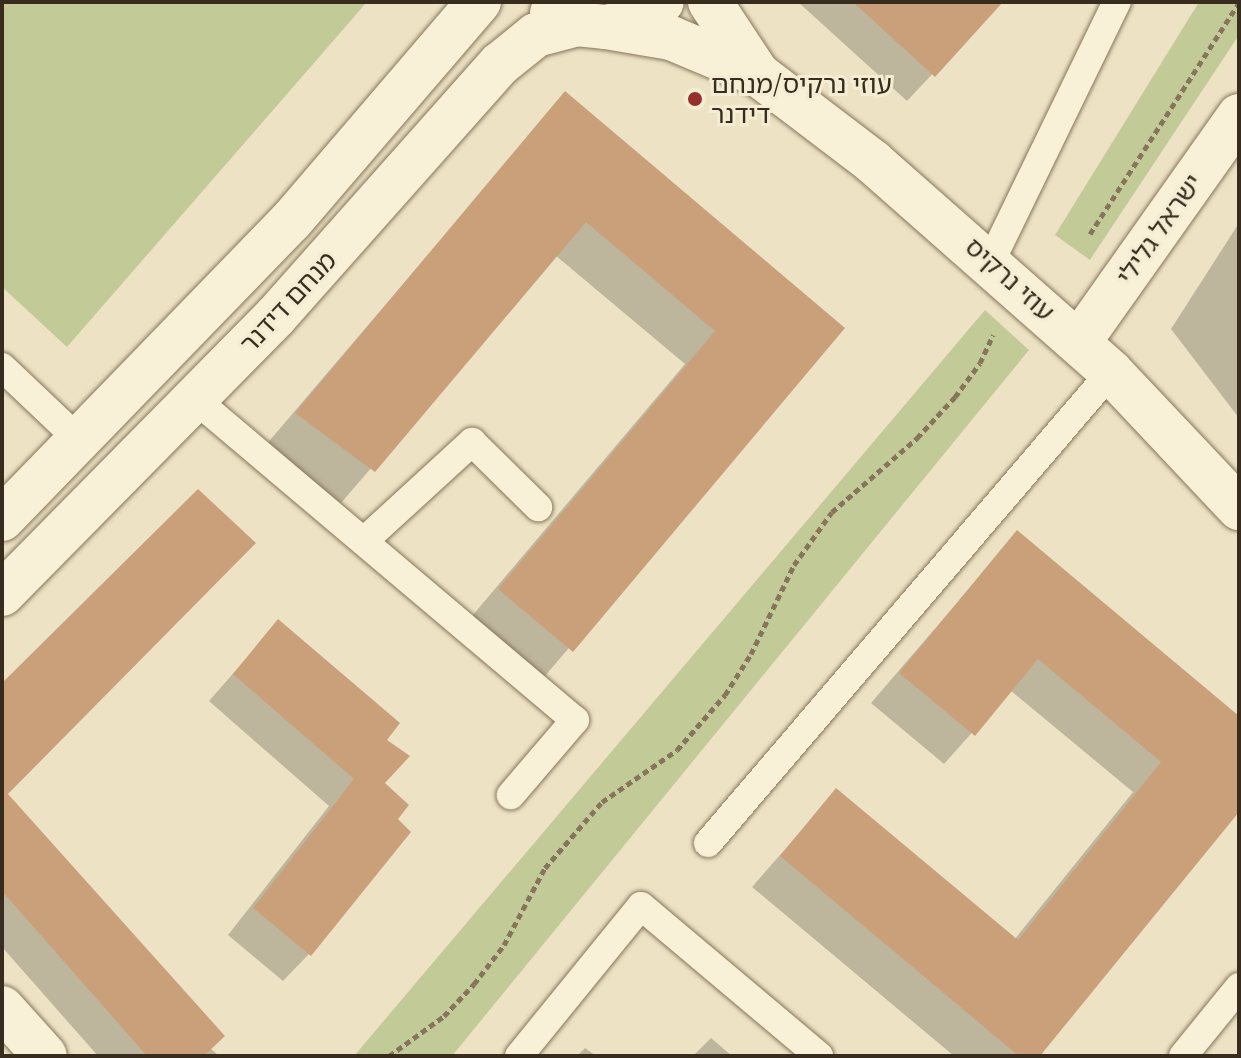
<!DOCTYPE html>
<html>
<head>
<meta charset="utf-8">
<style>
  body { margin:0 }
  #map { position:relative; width:1241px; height:1058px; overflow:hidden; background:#ede3c4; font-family:"IBM Plex Serif","Noto Sans Hebrew",serif }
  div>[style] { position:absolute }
  .green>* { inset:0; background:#c2cb98 }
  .shadow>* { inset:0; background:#0003 }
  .building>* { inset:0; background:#caa07b }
  .path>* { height:5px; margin-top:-2.5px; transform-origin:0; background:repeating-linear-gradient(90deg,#87755b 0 6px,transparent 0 10px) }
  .roads { filter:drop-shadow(0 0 2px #87755b) drop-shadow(0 0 2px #87755b) }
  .lane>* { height:28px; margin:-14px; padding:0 14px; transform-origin:14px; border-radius:14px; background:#f8f0d7 }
  .street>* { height:44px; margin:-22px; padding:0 22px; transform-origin:22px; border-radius:22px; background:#f8f0d7 }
  .secondary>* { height:44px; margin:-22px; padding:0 22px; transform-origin:22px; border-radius:22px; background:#f8f0d7 }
  .dots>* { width:22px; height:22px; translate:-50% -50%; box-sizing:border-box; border:4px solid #f4edd3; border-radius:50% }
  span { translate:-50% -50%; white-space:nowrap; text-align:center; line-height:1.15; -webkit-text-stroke:6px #f4edd3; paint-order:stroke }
  .poi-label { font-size:26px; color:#372c1e }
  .left { translate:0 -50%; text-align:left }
  .street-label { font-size:26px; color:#372c1e }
  .frame { position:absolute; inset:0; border:4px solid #372c1e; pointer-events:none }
</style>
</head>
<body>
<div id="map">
  <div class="green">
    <i style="clip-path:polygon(2px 2px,367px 2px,67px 347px,2px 287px)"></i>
    <i style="clip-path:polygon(1199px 2px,1239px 2px,1239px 35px,1090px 260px,1055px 235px)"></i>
    <i style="clip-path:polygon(985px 310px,1029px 350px,452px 1056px,354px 1056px)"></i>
  </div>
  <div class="shadow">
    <i style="clip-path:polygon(798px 2px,1000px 2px,907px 101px)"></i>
    <i style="clip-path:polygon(565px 94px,842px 328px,539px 683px,467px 622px,685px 364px,555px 255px,341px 503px,265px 446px)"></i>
    <i style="clip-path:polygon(1239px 223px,1239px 418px,1171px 329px)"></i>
    <i style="clip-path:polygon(1017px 533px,1239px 718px,1239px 810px,1038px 1056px,954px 1056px,752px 887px,836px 791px,1014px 940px,1133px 792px,1010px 690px,944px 764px,871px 703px)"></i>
    <i style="clip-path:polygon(278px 622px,384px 740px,309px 954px,283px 981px,228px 935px,329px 806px,209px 701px)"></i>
    <i style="clip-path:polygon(2px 802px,210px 1048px,219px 1056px,98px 1056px,2px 947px)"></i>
    <i style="clip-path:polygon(711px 1038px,732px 1056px,693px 1056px)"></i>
    <i style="clip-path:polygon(585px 1048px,596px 1056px,577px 1056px)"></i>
  </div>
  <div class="building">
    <i style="clip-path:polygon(853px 2px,1003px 2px,935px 77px)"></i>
    <i style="clip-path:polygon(565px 91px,845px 328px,573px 652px,498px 589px,715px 331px,586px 222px,375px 472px,295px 413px)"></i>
    <i style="clip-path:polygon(198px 489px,256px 543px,8px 794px,225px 1036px,204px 1056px,147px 1056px,2px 891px,2px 683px)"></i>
    <i style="clip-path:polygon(1017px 530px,1239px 716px,1239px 812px,1040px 1056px,1019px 1056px,780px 856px,836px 788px,1018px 940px,1161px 762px,1038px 659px,975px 736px,899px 673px)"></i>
    <i style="clip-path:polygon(278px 619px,400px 723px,387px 740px,410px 756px,385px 783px,409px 805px,398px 819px,411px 832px,311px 956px,253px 908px,354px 779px,233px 674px)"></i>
  </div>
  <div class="path">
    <i style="left:1090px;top:234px;width:275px;rotate:-57.2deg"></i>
    <i style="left:389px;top:1056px;width:68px;rotate:-36deg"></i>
    <i style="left:444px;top:1016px;width:44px;rotate:-46.8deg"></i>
    <i style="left:474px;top:984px;width:49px;rotate:-52.4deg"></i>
    <i style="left:504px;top:945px;width:87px;rotate:-62deg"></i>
    <i style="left:545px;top:868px;width:87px;rotate:-49.2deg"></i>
    <i style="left:602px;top:802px;width:91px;rotate:-34.7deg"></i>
    <i style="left:677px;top:750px;width:73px;rotate:-48.9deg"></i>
    <i style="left:725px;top:695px;width:49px;rotate:-57.6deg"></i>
    <i style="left:751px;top:654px;width:99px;rotate:-64.2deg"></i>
    <i style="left:794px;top:565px;width:65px;rotate:-54.4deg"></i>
    <i style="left:832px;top:512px;width:113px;rotate:-41deg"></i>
    <i style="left:917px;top:438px;width:56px;rotate:-47.2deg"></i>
    <i style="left:955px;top:397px;width:42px;rotate:-53.7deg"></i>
    <i style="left:980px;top:363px;width:31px;rotate:-65deg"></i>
  </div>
  <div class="roads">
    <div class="lane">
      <i style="left:991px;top:261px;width:288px;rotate:-64.1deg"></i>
      <i style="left:2px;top:367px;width:108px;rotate:43.5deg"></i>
      <i style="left:196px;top:400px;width:496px;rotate:40.2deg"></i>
      <i style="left:575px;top:720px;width:99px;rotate:130.5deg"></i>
      <i style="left:364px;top:541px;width:147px;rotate:-42.5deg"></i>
      <i style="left:472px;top:442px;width:93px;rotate:44.6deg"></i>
      <i style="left:708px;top:843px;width:620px;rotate:-49.45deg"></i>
      <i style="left:519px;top:1056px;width:193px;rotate:-50.9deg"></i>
      <i style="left:641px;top:906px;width:233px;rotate:40.1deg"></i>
      <i style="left:1183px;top:1056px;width:89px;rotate:-50.9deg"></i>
    </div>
    <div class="street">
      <i style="left:710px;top:2px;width:85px;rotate:56.5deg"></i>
      <i style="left:606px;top:27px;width:66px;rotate:9.6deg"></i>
      <i style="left:671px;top:38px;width:95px;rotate:22.8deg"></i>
      <i style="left:759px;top:75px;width:143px;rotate:37.3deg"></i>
      <i style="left:873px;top:162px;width:317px;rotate:41.4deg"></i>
      <i style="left:1111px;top:372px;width:187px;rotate:46.7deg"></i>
      <i style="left:1079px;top:342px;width:277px;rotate:-54.7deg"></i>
    </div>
    <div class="secondary">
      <i style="left:552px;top:13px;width:27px;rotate:24deg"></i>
      <i style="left:577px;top:24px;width:29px;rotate:6deg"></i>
      <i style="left:606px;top:27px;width:29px;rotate:-14deg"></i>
      <i style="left:634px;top:20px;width:33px;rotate:-33deg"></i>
      <i style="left:2px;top:519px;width:415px;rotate:-45.9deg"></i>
      <i style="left:291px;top:221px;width:289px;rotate:-49.4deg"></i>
      <i style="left:2px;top:594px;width:390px;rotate:-45.4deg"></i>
      <i style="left:276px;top:316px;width:337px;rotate:-48.4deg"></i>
      <i style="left:500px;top:64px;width:46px;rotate:-38.9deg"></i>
      <i style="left:536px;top:35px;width:42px;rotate:-15deg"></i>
      <i style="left:2px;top:1008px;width:64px;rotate:48.1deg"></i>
    </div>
  </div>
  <div class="dots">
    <i style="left:695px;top:99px;background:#94312d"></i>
  </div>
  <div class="poi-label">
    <span class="left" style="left:711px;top:99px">עוזי נרקיס/מנחם<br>דידנר</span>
  </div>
  <div class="street-label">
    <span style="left:1159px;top:229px;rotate:-55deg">ישראל גלילי</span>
    <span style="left:1010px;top:279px;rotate:42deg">עוזי נרקיס</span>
    <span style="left:288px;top:302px;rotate:-47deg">מנחם דידנר</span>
  </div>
  <div class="frame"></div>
</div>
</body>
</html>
